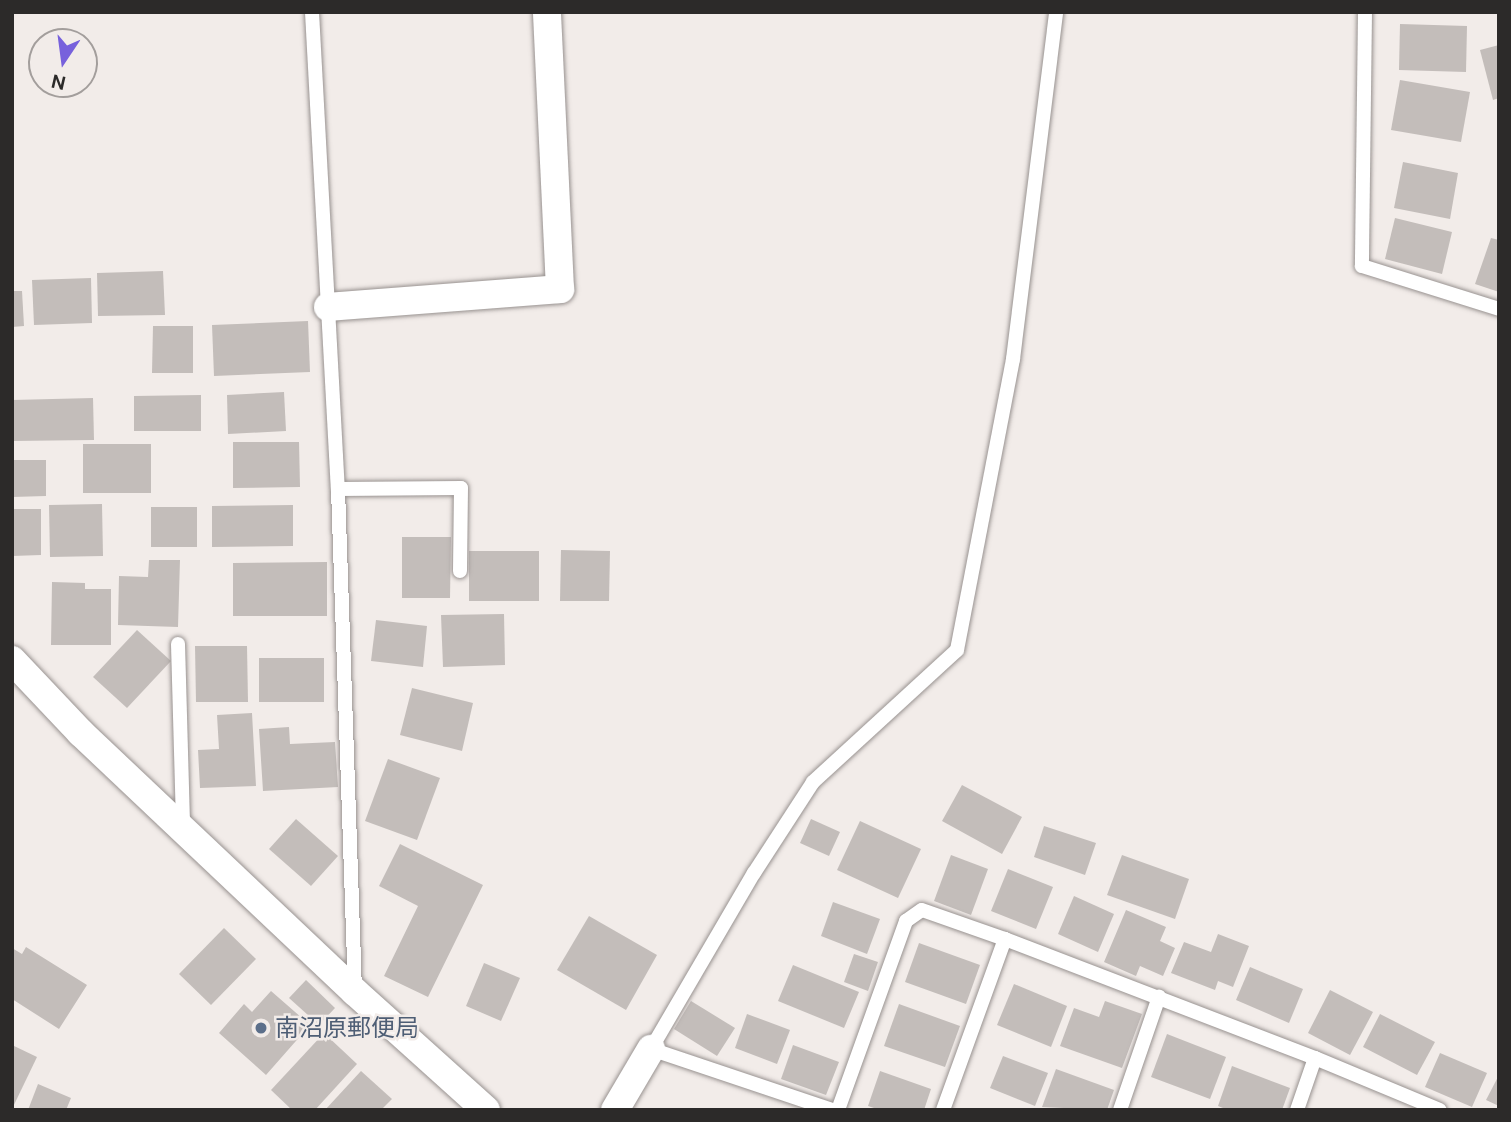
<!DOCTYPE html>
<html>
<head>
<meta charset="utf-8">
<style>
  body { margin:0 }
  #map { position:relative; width:1511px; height:1122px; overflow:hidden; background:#f2ece9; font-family:"DM Sans","Noto Sans JP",sans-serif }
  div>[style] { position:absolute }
  .building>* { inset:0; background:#c3bdba }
  .roads { filter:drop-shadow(0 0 2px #989290) drop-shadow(0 0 2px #989290) }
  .lane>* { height:14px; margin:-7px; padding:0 7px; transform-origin:7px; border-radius:7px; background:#fff }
  .street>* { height:28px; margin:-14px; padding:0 14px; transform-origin:14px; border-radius:14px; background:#fff }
  .dots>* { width:19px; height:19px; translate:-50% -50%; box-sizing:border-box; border:4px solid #f2ece9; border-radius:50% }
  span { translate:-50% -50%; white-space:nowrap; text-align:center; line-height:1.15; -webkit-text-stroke:5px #f2ece9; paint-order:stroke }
  .service-label { font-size:24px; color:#4e5e75 }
  .left { translate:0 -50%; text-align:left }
  .frame { position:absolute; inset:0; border:14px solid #2c2a29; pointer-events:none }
  .north { position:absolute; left:28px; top:28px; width:70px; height:70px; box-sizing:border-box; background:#f2ece9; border:2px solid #a39e9c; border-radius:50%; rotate:193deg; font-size:19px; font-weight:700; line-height:28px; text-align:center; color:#2c2a29 }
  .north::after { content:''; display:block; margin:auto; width:24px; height:32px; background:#7761dc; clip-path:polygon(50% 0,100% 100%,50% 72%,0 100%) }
</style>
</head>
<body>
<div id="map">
  <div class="building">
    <i style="clip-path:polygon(1400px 24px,1467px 26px,1466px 72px,1399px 70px)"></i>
    <i style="clip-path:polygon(1499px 45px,1499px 98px,1493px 100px,1480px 50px)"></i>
    <i style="clip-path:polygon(1400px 80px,1470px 92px,1461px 142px,1391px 130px)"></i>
    <i style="clip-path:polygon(1403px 162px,1458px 173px,1450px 219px,1394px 208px)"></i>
    <i style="clip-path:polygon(1395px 218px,1452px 232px,1442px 274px,1385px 259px)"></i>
    <i style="clip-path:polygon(1491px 238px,1499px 240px,1499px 292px,1475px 284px)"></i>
    <i style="clip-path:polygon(163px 271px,165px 315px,98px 316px,97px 273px)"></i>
    <i style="clip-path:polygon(91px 278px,92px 323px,34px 325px,32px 280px)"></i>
    <i style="clip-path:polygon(12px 291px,22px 291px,24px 326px,12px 327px)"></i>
    <i style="clip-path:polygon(308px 321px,310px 372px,214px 376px,212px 325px)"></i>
    <i style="clip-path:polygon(153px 326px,193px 326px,193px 373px,152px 373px)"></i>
    <i style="clip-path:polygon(284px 392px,286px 431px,228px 434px,227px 395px)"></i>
    <i style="clip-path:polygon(201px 395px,201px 431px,134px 431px,134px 396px)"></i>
    <i style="clip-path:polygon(93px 398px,94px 440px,12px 441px,12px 400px)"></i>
    <i style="clip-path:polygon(233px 442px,299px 442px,300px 487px,233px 488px)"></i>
    <i style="clip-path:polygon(83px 444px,151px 444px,151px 493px,83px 493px)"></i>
    <i style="clip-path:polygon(12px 460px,46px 460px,46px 496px,12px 497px)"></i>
    <i style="clip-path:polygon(102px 504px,103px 556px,50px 557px,49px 505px)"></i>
    <i style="clip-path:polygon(293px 505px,293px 546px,212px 547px,212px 506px)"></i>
    <i style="clip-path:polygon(151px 507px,197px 507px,197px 547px,151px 547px)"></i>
    <i style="clip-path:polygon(12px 509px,41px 509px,41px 555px,12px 556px)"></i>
    <i style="clip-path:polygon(402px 537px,451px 537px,450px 598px,402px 598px)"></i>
    <i style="clip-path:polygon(561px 550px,610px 551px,609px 601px,560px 601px)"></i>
    <i style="clip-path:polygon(469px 551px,539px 551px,539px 601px,469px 601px)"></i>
    <i style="clip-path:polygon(149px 560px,180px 560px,178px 627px,118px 625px,119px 576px,148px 577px)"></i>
    <i style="clip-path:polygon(327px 562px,327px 616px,233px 616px,233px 563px)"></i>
    <i style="clip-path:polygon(52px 582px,85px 583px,85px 589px,111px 589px,111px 645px,51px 645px)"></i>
    <i style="clip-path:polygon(504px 614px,505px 665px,443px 667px,441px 615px)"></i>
    <i style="clip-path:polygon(376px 620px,427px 626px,423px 667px,371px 661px)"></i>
    <i style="clip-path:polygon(137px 630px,171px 661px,127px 708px,93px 677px)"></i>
    <i style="clip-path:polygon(195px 646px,247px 646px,248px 702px,196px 702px)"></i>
    <i style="clip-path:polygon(259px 658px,324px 658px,324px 702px,259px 702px)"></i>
    <i style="clip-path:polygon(412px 688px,473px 703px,462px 751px,400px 735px)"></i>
    <i style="clip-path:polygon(252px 713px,256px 786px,200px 788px,198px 750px,219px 749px,217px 715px)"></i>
    <i style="clip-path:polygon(289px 727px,290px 744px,335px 742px,338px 787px,263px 791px,259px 729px)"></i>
    <i style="clip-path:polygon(388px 759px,440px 778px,417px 840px,365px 821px)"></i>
    <i style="clip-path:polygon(962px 785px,1022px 817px,1002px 854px,942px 821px)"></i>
    <i style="clip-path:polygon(296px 819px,338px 856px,311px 886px,269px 849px)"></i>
    <i style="clip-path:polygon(811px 819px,840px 832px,829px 856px,800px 843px)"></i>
    <i style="clip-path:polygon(860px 821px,921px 849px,898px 898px,837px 870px)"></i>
    <i style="clip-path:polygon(1044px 826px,1096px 843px,1085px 875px,1034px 857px)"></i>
    <i style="clip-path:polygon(400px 844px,483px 885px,428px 997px,384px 976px,418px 906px,379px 886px)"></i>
    <i style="clip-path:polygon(951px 855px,988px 869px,971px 915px,934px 901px)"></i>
    <i style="clip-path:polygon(1122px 855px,1189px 879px,1175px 919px,1107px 895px)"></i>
    <i style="clip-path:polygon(1008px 869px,1053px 887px,1036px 929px,991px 911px)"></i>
    <i style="clip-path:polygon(1074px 896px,1114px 914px,1098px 952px,1058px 934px)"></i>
    <i style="clip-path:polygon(833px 902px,880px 919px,867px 954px,821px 936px)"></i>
    <i style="clip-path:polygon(1126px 910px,1166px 927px,1160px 941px,1175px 948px,1163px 976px,1140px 966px,1136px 976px,1104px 962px)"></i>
    <i style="clip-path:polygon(589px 916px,657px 955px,626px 1010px,557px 970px)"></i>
    <i style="clip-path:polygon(224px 928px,256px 959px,211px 1005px,179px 974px)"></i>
    <i style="clip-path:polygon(1218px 934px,1249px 946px,1233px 987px,1218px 981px,1215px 990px,1171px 973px,1184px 942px,1211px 952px)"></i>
    <i style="clip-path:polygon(919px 943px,980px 965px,966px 1004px,905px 982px)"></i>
    <i style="clip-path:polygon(26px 947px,87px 985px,59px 1029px,12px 999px,12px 948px,22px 954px)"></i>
    <i style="clip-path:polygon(854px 954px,878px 962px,868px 991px,844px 982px)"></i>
    <i style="clip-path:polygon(484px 963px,520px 978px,501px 1021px,466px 1006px)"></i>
    <i style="clip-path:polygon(793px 965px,859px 992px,844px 1028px,778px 1001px)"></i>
    <i style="clip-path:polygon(1250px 967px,1303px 989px,1289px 1023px,1236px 1000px)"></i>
    <i style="clip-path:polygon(306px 980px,335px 1008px,319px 1025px,289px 998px)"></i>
    <i style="clip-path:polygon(1014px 984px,1067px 1006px,1051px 1047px,997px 1025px)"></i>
    <i style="clip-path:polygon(1330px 990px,1373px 1012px,1350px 1055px,1308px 1033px)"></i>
    <i style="clip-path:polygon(271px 991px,310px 1025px,266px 1075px,219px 1033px,244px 1004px,252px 1012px)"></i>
    <i style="clip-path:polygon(691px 1001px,735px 1028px,717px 1056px,674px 1029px)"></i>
    <i style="clip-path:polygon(1105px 1001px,1142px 1014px,1122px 1068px,1060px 1046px,1074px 1008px,1099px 1017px)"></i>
    <i style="clip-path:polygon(899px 1004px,960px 1026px,945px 1067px,884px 1046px)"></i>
    <i style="clip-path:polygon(747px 1014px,790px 1030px,777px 1064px,735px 1048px)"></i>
    <i style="clip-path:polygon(1380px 1014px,1435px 1042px,1417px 1075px,1363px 1047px)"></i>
    <i style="clip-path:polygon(324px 1033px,357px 1064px,315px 1110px,292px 1110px,271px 1090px)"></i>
    <i style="clip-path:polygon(1167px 1034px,1226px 1057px,1210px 1099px,1151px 1077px)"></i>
    <i style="clip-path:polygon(12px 1045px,37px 1057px,12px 1109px)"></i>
    <i style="clip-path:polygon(793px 1045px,839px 1062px,826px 1095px,781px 1079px)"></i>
    <i style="clip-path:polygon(1440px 1053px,1487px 1073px,1472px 1107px,1425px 1087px)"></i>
    <i style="clip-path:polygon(1003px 1056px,1048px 1073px,1035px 1106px,990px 1088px)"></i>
    <i style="clip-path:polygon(1232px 1066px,1290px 1088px,1282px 1110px,1228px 1110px,1218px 1106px)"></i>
    <i style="clip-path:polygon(1056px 1069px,1114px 1090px,1107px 1110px,1042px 1107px)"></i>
    <i style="clip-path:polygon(361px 1071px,392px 1099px,381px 1110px,325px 1110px)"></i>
    <i style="clip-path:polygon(880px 1071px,931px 1089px,924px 1110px,880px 1110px,868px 1106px)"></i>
    <i style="clip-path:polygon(1499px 1075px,1499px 1106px,1486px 1100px)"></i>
    <i style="clip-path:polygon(38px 1084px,71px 1098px,66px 1110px,28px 1110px)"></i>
  </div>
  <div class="roads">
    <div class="lane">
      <i style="left:312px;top:12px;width:478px;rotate:86.9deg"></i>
      <i style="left:338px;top:489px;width:501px;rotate:88.06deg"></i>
      <i style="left:1365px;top:12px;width:254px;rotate:90.7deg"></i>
      <i style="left:1362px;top:266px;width:144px;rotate:17.4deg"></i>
      <i style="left:338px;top:489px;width:123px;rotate:-0.5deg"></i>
      <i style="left:461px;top:488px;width:83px;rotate:90.7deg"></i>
      <i style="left:178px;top:644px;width:184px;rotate:88.4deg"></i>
      <i style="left:832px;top:1110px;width:191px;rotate:-161.4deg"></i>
      <i style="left:651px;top:1049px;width:204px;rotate:-59.7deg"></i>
      <i style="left:754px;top:873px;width:108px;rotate:-57deg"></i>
      <i style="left:813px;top:782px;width:195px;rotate:-42.5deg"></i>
      <i style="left:957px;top:650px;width:296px;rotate:-79.1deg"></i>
      <i style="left:1013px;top:359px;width:350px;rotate:-82.9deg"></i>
      <i style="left:838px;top:1110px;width:201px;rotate:-70.2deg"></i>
      <i style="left:906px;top:921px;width:19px;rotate:-35deg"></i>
      <i style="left:922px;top:910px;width:88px;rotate:19.3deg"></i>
      <i style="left:943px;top:1110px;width:182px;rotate:-70.1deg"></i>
      <i style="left:1005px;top:939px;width:332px;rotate:21deg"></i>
      <i style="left:1315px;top:1058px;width:135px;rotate:22.6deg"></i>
      <i style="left:1120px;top:1110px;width:120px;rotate:-71deg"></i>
      <i style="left:1297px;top:1110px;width:55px;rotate:-70.9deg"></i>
    </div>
    <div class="street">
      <i style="left:328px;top:307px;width:233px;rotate:-4.4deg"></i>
      <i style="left:560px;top:289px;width:277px;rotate:-92.7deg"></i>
      <i style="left:12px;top:660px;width:100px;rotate:46.6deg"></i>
      <i style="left:81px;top:733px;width:377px;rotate:43.4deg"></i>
      <i style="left:355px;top:992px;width:176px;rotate:42deg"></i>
      <i style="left:615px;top:1110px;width:71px;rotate:-59.5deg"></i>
    </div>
  </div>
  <div class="dots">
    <i style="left:261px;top:1028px;background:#5c6f8a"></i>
  </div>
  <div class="service-label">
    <span class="left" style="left:275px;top:1028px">南沼原郵便局</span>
  </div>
  <div class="frame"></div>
  <div class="north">N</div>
</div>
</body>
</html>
